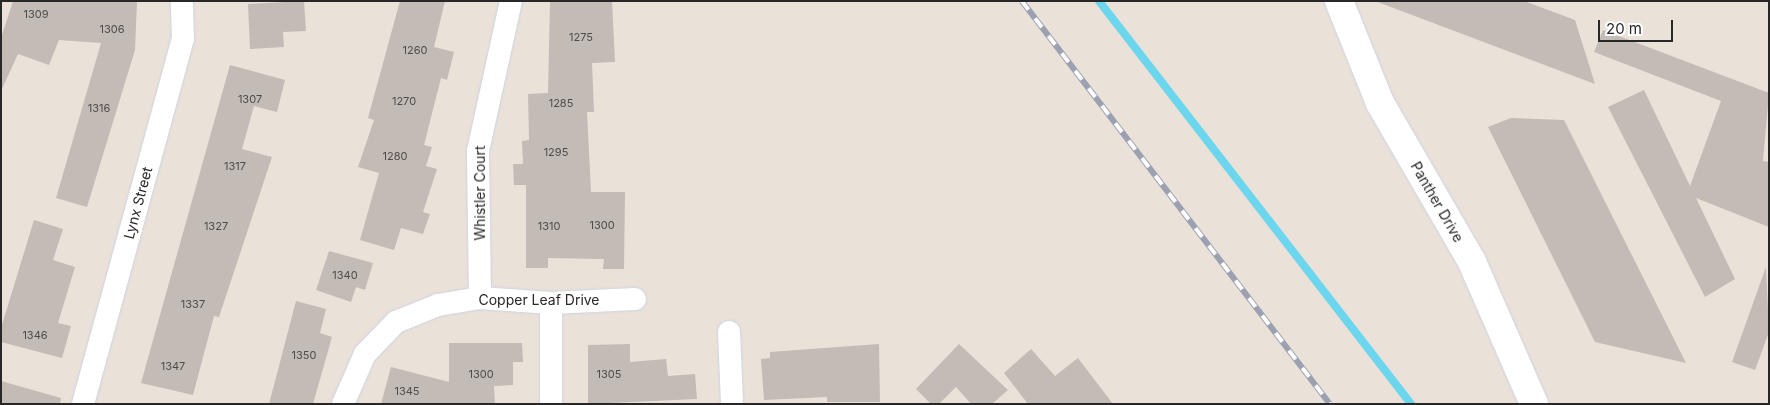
<!DOCTYPE html>
<html>
<head>
<meta charset="utf-8">
<style>
  body { margin:0 }
  #map { position:relative; width:1770px; height:405px; overflow:hidden; background:#eae1d9; font-family:Inter,sans-serif }
  div>[style] { position:absolute }
  .stream>* { height:8px; margin:-4px; padding:0 4px; transform-origin:4px; border-radius:4px; background:#6bd6ed }
  .building>* { inset:0; background:#c2bbb6 }
  .roads { filter:drop-shadow(0 0 1px #ced3e1) drop-shadow(0 0 1px #ced3e1) }
  .minor>* { height:22px; margin:-11px; padding:0 11px; transform-origin:11px; border-radius:11px; background:#fff }
  .tertiary>* { height:28px; margin:-14px; padding:0 14px; transform-origin:14px; border-radius:14px; background:#fff }
  .rail>* { height:5.5px; margin-top:-2.75px; transform-origin:0; background:repeating-linear-gradient(90deg,#fff 0 11px,#9ca1b2 0 22px); box-sizing:border-box; border-block:1px solid #9ca1b2 }
  span { translate:-50% -50%; white-space:nowrap; text-align:center; line-height:1.15; -webkit-text-stroke:4.5px #fff; paint-order:stroke }
  .number-label { font-size:11px; color:#4e4c4b }
  .number-label span { -webkit-text-stroke-width:0 }
  .street-label { font-size:14px; color:#272727 }
  .frame { position:absolute; inset:0; border:2px solid #272727; pointer-events:none }
  .scale { position:absolute; left:1598px; top:20px; width:75px; height:22px; box-sizing:border-box; border:2px solid #272727; border-top:0; padding-left:6px; font-size:15px; line-height:18px; white-space:nowrap; color:#272727; -webkit-text-stroke:4px #fff; paint-order:stroke }
</style>
</head>
<body>
<div id="map">
  <div class="stream">
    <i style="left:1099px;top:1px;width:510px;rotate:52.25deg"></i>
  </div>
  <div class="building">
    <i style="clip-path:polygon(13px 1px,137px 1px,135px 50px,87px 207px,56px 198px,101px 43px,59px 40px,49px 65px,18px 54px,1px 91px,1px 38px)"></i>
    <i style="clip-path:polygon(304px 1px,306px 31px,283px 32px,284px 47px,250px 49px,248px 4px)"></i>
    <i style="clip-path:polygon(400px 1px,445px 1px,434px 47px,454px 52px,447px 80px,441px 78px,424px 145px,432px 147px,426px 166px,437px 169px,423px 212px,430px 214px,423px 234px,401px 228px,394px 250px,360px 240px,379px 173px,358px 167px,374px 120px,368px 118px)"></i>
    <i style="clip-path:polygon(550px 1px,612px 1px,615px 62px,592px 63px,594px 112px,587px 112px,591px 192px,625px 192px,624px 269px,603px 269px,604px 259px,548px 258px,548px 268px,526px 268px,526px 185px,514px 185px,513px 164px,523px 164px,522px 141px,529px 140px,528px 94px,548px 93px)"></i>
    <i style="clip-path:polygon(1375px 1px,1524px 1px,1575px 20px,1595px 84px)"></i>
    <i style="clip-path:polygon(1603px 30px,1769px 93px,1763px 161px,1769px 162px,1769px 227px,1696px 198px,1735px 279px,1705px 297px,1608px 107px,1644px 90px,1690px 186px,1721px 101px,1594px 52px)"></i>
    <i style="clip-path:polygon(230px 65px,285px 80px,277px 112px,254px 106px,242px 149px,272px 157px,219px 317px,214px 316px,193px 395px,141px 383px)"></i>
    <i style="clip-path:polygon(1511px 118px,1564px 120px,1686px 363px,1595px 342px,1488px 127px)"></i>
    <i style="clip-path:polygon(34px 220px,63px 229px,53px 260px,75px 267px,58px 323px,71px 326px,62px 358px,1px 342px,1px 328px)"></i>
    <i style="clip-path:polygon(329px 251px,373px 263px,365px 290px,356px 287px,351px 302px,316px 290px)"></i>
    <i style="clip-path:polygon(1766px 267px,1769px 332px,1755px 370px,1732px 362px)"></i>
    <i style="clip-path:polygon(296px 301px,326px 309px,320px 333px,332px 337px,313px 404px,269px 404px)"></i>
    <i style="clip-path:polygon(449px 343px,522px 343px,523px 362px,513px 362px,513px 385px,494px 386px,495px 404px,381px 404px,391px 367px,449px 382px)"></i>
    <i style="clip-path:polygon(630px 344px,630px 362px,666px 359px,668px 376px,695px 374px,697px 399px,588px 404px,588px 345px)"></i>
    <i style="clip-path:polygon(879px 344px,880px 402px,827px 402px,827px 397px,764px 400px,761px 359px,770px 358px,770px 352px)"></i>
    <i style="clip-path:polygon(959px 344px,1008px 390px,992px 404px,971px 404px,956px 387px,939px 404px,931px 404px,916px 389px)"></i>
    <i style="clip-path:polygon(1031px 349px,1055px 376px,1078px 358px,1113px 404px,1028px 404px,1004px 373px)"></i>
    <i style="clip-path:polygon(1px 381px,61px 398px,60px 404px,1px 404px)"></i>
  </div>
  <div class="roads">
    <div class="minor">
      <i style="left:480px;top:298px;width:147px;rotate:-90.8deg"></i>
      <i style="left:478px;top:151px;width:154px;rotate:-77.6deg"></i>
      <i style="left:729px;top:332px;width:72px;rotate:87.6deg"></i>
      <i style="left:83px;top:404px;width:379px;rotate:-74.7deg"></i>
      <i style="left:183px;top:38px;width:37px;rotate:-92deg"></i>
      <i style="left:343px;top:404px;width:55px;rotate:-66.3deg"></i>
      <i style="left:365px;top:354px;width:45px;rotate:-45.9deg"></i>
      <i style="left:396px;top:322px;width:45px;rotate:-22deg"></i>
      <i style="left:438px;top:305px;width:43px;rotate:-9.5deg"></i>
      <i style="left:480px;top:298px;width:71px;rotate:4deg"></i>
      <i style="left:551px;top:303px;width:84px;rotate:-2.7deg"></i>
      <i style="left:551px;top:404px;width:101px;rotate:-90deg"></i>
    </div>
    <div class="tertiary">
      <i style="left:1339px;top:1px;width:110px;rotate:68.1deg"></i>
      <i style="left:1380px;top:103px;width:184px;rotate:59.9deg"></i>
      <i style="left:1472px;top:262px;width:155px;rotate:66.4deg"></i>
    </div>
  </div>
  <div class="rail">
    <i style="left:1022px;top:1px;width:507px;rotate:52.61deg"></i>
  </div>
  <div class="number-label">
    <span style="left:36px;top:14px">1309</span>
    <span style="left:112px;top:29px">1306</span>
    <span style="left:581px;top:37px">1275</span>
    <span style="left:415px;top:50px">1260</span>
    <span style="left:250px;top:99px">1307</span>
    <span style="left:404px;top:101px">1270</span>
    <span style="left:561px;top:103px">1285</span>
    <span style="left:99px;top:108px">1316</span>
    <span style="left:556px;top:152px">1295</span>
    <span style="left:395px;top:156px">1280</span>
    <span style="left:235px;top:166px">1317</span>
    <span style="left:602px;top:225px">1300</span>
    <span style="left:216px;top:226px">1327</span>
    <span style="left:549px;top:226px">1310</span>
    <span style="left:345px;top:275px">1340</span>
    <span style="left:193px;top:304px">1337</span>
    <span style="left:35px;top:335px">1346</span>
    <span style="left:304px;top:355px">1350</span>
    <span style="left:173px;top:366px">1347</span>
    <span style="left:481px;top:374px">1300</span>
    <span style="left:609px;top:374px">1305</span>
    <span style="left:407px;top:391px">1345</span>
  </div>
  <div class="street-label">
    <span style="left:480px;top:193px;rotate:-90deg">Whistler Court</span>
    <span style="left:1437px;top:202px;rotate:60deg">Panther Drive</span>
    <span style="left:138px;top:203px;rotate:-75deg">Lynx Street</span>
    <span style="left:539px;top:300px">Copper Leaf Drive</span>
  </div>
  <div class="frame"></div>
  <div class="scale">20 m</div>
</div>
</body>
</html>
